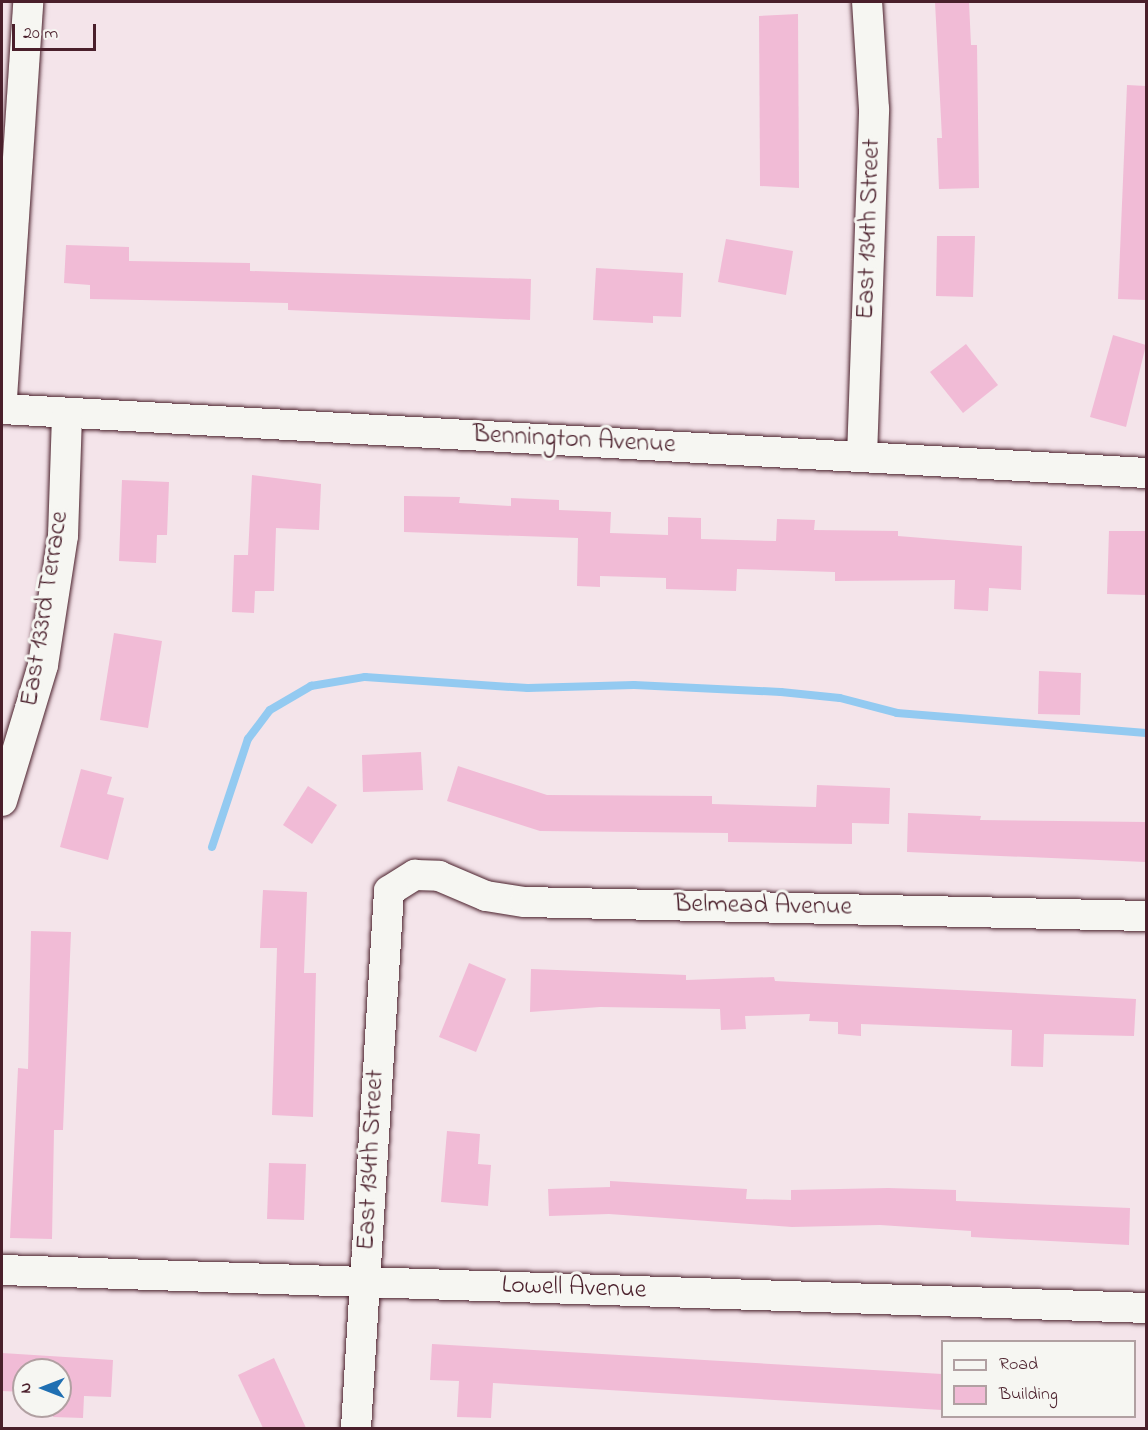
<!DOCTYPE html>
<html>
<head>
<meta charset="utf-8">
<style>
  body { margin:0 }
  #map { position:relative; width:1148px; height:1430px; overflow:hidden; background:#f4e4ea; font-family:"Indie Flower",sans-serif }
  div>[style] { position:absolute }
  .stream>* { height:8px; margin:-4px; padding:0 4px; transform-origin:4px; border-radius:4px; background:#93caf1 }
  .building>* { inset:0; background:#f1bbd6 }
  .roads { filter:drop-shadow(0 0 2px #4a1f2b) drop-shadow(0 0 2px #4a1f2b) }
  .minor>* { height:30px; margin:-15px; padding:0 15px; transform-origin:15px; border-radius:15px; background:#f6f6f2 }
  span { translate:-50% -50%; white-space:nowrap; text-align:center; line-height:1.15; -webkit-text-stroke:6px #f6f6f2; paint-order:stroke }
  .street-label { font-size:26px; color:#4a1f2b }
  .frame { position:absolute; inset:0; border:3px solid #4a1f2b; pointer-events:none }
  .legend { position:absolute; left:941px; top:1340px; width:195px; height:78px; box-sizing:border-box; background:#f6f6f2; border:2px solid #b1a0a2; margin:0; padding:8px 10px; list-style:none; font-size:18px; color:#4a1f2b }
  .legend li { display:flex; align-items:center; gap:12px; height:30px }
  .legend b { width:30px; border:2px solid #b1a0a2 }
  .north { position:absolute; left:12px; top:1358px; width:60px; height:60px; box-sizing:border-box; background:#f6f6f2; border:2px solid #b1a0a2; border-radius:50%; rotate:270deg; font-size:16px; font-weight:700; line-height:24px; text-align:center; color:#4a1f2b }
  .north::after { content:''; display:block; margin:auto; width:21px; height:27px; background:#1f6fb2; clip-path:polygon(50% 0,100% 100%,50% 72%,0 100%) }
  .scale { position:absolute; left:12px; top:24px; width:84px; height:27px; box-sizing:border-box; border:3px solid #4a1f2b; border-top:0; padding-left:8px; font-size:18px; line-height:21px; white-space:nowrap; color:#4a1f2b; -webkit-text-stroke:4px #f6f6f2; paint-order:stroke }
</style>
</head>
<body>
<div id="map">
  <div class="stream">
    <i style="left:212px;top:847px;width:114px;rotate:-71.6deg"></i>
    <i style="left:248px;top:739px;width:36px;rotate:-53deg"></i>
    <i style="left:270px;top:710px;width:48px;rotate:-30.3deg"></i>
    <i style="left:311px;top:686px;width:55px;rotate:-9.5deg"></i>
    <i style="left:365px;top:677px;width:163px;rotate:3.9deg"></i>
    <i style="left:528px;top:688px;width:106px;rotate:-1.6deg"></i>
    <i style="left:634px;top:685px;width:147px;rotate:2.7deg"></i>
    <i style="left:781px;top:692px;width:59px;rotate:5.8deg"></i>
    <i style="left:840px;top:698px;width:59px;rotate:14.7deg"></i>
    <i style="left:897px;top:713px;width:250px;rotate:4.6deg"></i>
  </div>
  <div class="building">
    <i style="clip-path:polygon(935px 2px,969px 2px,971px 45px,977px 45px,979px 188px,939px 189px,937px 138px,942px 138px)"></i>
    <i style="clip-path:polygon(798px 14px,799px 188px,760px 186px,759px 16px)"></i>
    <i style="clip-path:polygon(1127px 85px,1146px 86px,1146px 300px,1118px 299px)"></i>
    <i style="clip-path:polygon(937px 236px,975px 236px,973px 297px,936px 296px)"></i>
    <i style="clip-path:polygon(726px 239px,793px 251px,786px 295px,718px 282px)"></i>
    <i style="clip-path:polygon(66px 245px,129px 247px,129px 261px,250px 263px,250px 271px,531px 279px,530px 320px,288px 310px,288px 303px,90px 299px,90px 285px,64px 283px)"></i>
    <i style="clip-path:polygon(596px 268px,683px 273px,681px 317px,653px 316px,653px 323px,593px 320px)"></i>
    <i style="clip-path:polygon(1113px 335px,1146px 345px,1126px 427px,1090px 417px)"></i>
    <i style="clip-path:polygon(966px 344px,998px 385px,963px 413px,930px 372px)"></i>
    <i style="clip-path:polygon(252px 475px,321px 484px,319px 530px,276px 528px,274px 591px,255px 591px,254px 613px,232px 612px,234px 555px,248px 555px)"></i>
    <i style="clip-path:polygon(122px 480px,169px 482px,167px 535px,157px 535px,156px 563px,119px 561px)"></i>
    <i style="clip-path:polygon(404px 496px,460px 497px,459px 503px,511px 506px,511px 498px,559px 500px,559px 510px,611px 512px,610px 533px,668px 535px,668px 517px,701px 518px,701px 539px,776px 541px,777px 519px,815px 520px,814px 530px,898px 531px,898px 536px,1022px 546px,1021px 590px,989px 588px,988px 611px,954px 609px,955px 580px,835px 581px,835px 572px,737px 569px,736px 591px,666px 589px,666px 578px,600px 576px,600px 587px,577px 586px,578px 538px,404px 532px)"></i>
    <i style="clip-path:polygon(1109px 531px,1145px 531px,1146px 595px,1107px 594px)"></i>
    <i style="clip-path:polygon(114px 633px,162px 641px,148px 728px,100px 720px)"></i>
    <i style="clip-path:polygon(1039px 671px,1081px 673px,1080px 715px,1038px 714px)"></i>
    <i style="clip-path:polygon(421px 752px,423px 790px,363px 792px,362px 755px)"></i>
    <i style="clip-path:polygon(458px 766px,547px 795px,712px 796px,712px 804px,816px 807px,817px 785px,890px 788px,889px 824px,852px 823px,852px 844px,728px 842px,728px 833px,540px 831px,447px 801px)"></i>
    <i style="clip-path:polygon(81px 769px,112px 777px,107px 794px,124px 798px,108px 860px,60px 847px)"></i>
    <i style="clip-path:polygon(308px 786px,337px 805px,312px 844px,283px 825px)"></i>
    <i style="clip-path:polygon(908px 813px,981px 816px,980px 820px,1146px 822px,1146px 862px,907px 852px)"></i>
    <i style="clip-path:polygon(263px 890px,307px 892px,304px 973px,316px 973px,313px 1117px,272px 1115px,277px 948px,260px 948px)"></i>
    <i style="clip-path:polygon(31px 931px,71px 932px,63px 1130px,54px 1130px,52px 1239px,10px 1238px,18px 1068px,28px 1069px)"></i>
    <i style="clip-path:polygon(469px 963px,506px 979px,476px 1052px,439px 1037px)"></i>
    <i style="clip-path:polygon(531px 969px,686px 975px,686px 980px,774px 977px,775px 981px,1136px 999px,1134px 1036px,1044px 1034px,1043px 1067px,1011px 1066px,1012px 1030px,861px 1024px,861px 1036px,838px 1034px,838px 1022px,809px 1021px,810px 1014px,745px 1016px,746px 1029px,721px 1030px,720px 1009px,600px 1007px,530px 1012px)"></i>
    <i style="clip-path:polygon(447px 1131px,480px 1134px,478px 1164px,491px 1165px,488px 1206px,441px 1202px)"></i>
    <i style="clip-path:polygon(269px 1163px,306px 1164px,304px 1220px,267px 1219px)"></i>
    <i style="clip-path:polygon(610px 1181px,747px 1189px,746px 1199px,791px 1200px,791px 1190px,888px 1188px,956px 1190px,956px 1201px,1130px 1208px,1129px 1245px,971px 1237px,971px 1231px,880px 1225px,792px 1227px,609px 1214px,549px 1216px,548px 1189px,610px 1187px)"></i>
    <i style="clip-path:polygon(432px 1344px,942px 1374px,942px 1410px,493px 1383px,491px 1418px,457px 1417px,459px 1381px,430px 1380px)"></i>
    <i style="clip-path:polygon(2px 1353px,113px 1360px,111px 1397px,84px 1396px,83px 1418px,53px 1417px,54px 1406px,60px 1406px,60px 1370px,24px 1370px,24px 1392px,2px 1391px)"></i>
    <i style="clip-path:polygon(274px 1358px,306px 1428px,263px 1428px,238px 1375px)"></i>
  </div>
  <div class="roads">
    <div class="minor">
      <i style="left:2px;top:398px;width:397px;rotate:-86.2deg"></i>
      <i style="left:2px;top:409px;width:1146px;rotate:3.2deg"></i>
      <i style="left:862px;top:457px;width:348px;rotate:-88deg"></i>
      <i style="left:874px;top:109px;width:107px;rotate:-93.7deg"></i>
      <i style="left:2px;top:801px;width:142px;rotate:-73.2deg"></i>
      <i style="left:43px;top:665px;width:131px;rotate:-81.2deg"></i>
      <i style="left:63px;top:536px;width:123px;rotate:-88.1deg"></i>
      <i style="left:2px;top:1270px;width:1145px;rotate:1.9deg"></i>
      <i style="left:356px;top:1428px;width:538px;rotate:-86.48deg"></i>
      <i style="left:389px;top:891px;width:31px;rotate:-32deg"></i>
      <i style="left:415px;top:875px;width:24px;rotate:2deg"></i>
      <i style="left:439px;top:876px;width:51px;rotate:23.1deg"></i>
      <i style="left:486px;top:896px;width:39px;rotate:9deg"></i>
      <i style="left:525px;top:902px;width:621px;rotate:1.29deg"></i>
    </div>
  </div>
  <div class="street-label">
    <span style="left:870px;top:229px;rotate:-88deg">East 134th Street</span>
    <span style="left:574px;top:441px;rotate:3deg">Bennington Avenue</span>
    <span style="left:46px;top:609px;rotate:-81deg">East 133rd Terrace</span>
    <span style="left:763px;top:907px;rotate:1deg">Belmead Avenue</span>
    <span style="left:372px;top:1160px;rotate:-87deg">East 134th Street</span>
    <span style="left:574px;top:1289px;rotate:2deg">Lowell Avenue</span>
  </div>
  <div class="frame"></div>
  <ul class="legend">
  <li><b style="height:8px;background:#f6f6f2"></b>Road</li>
  <li><b style="height:16px;background:#f1bbd6"></b>Building</li>
  </ul>
  <div class="north">N</div>
  <div class="scale">20 m</div>
</div>
</body>
</html>
